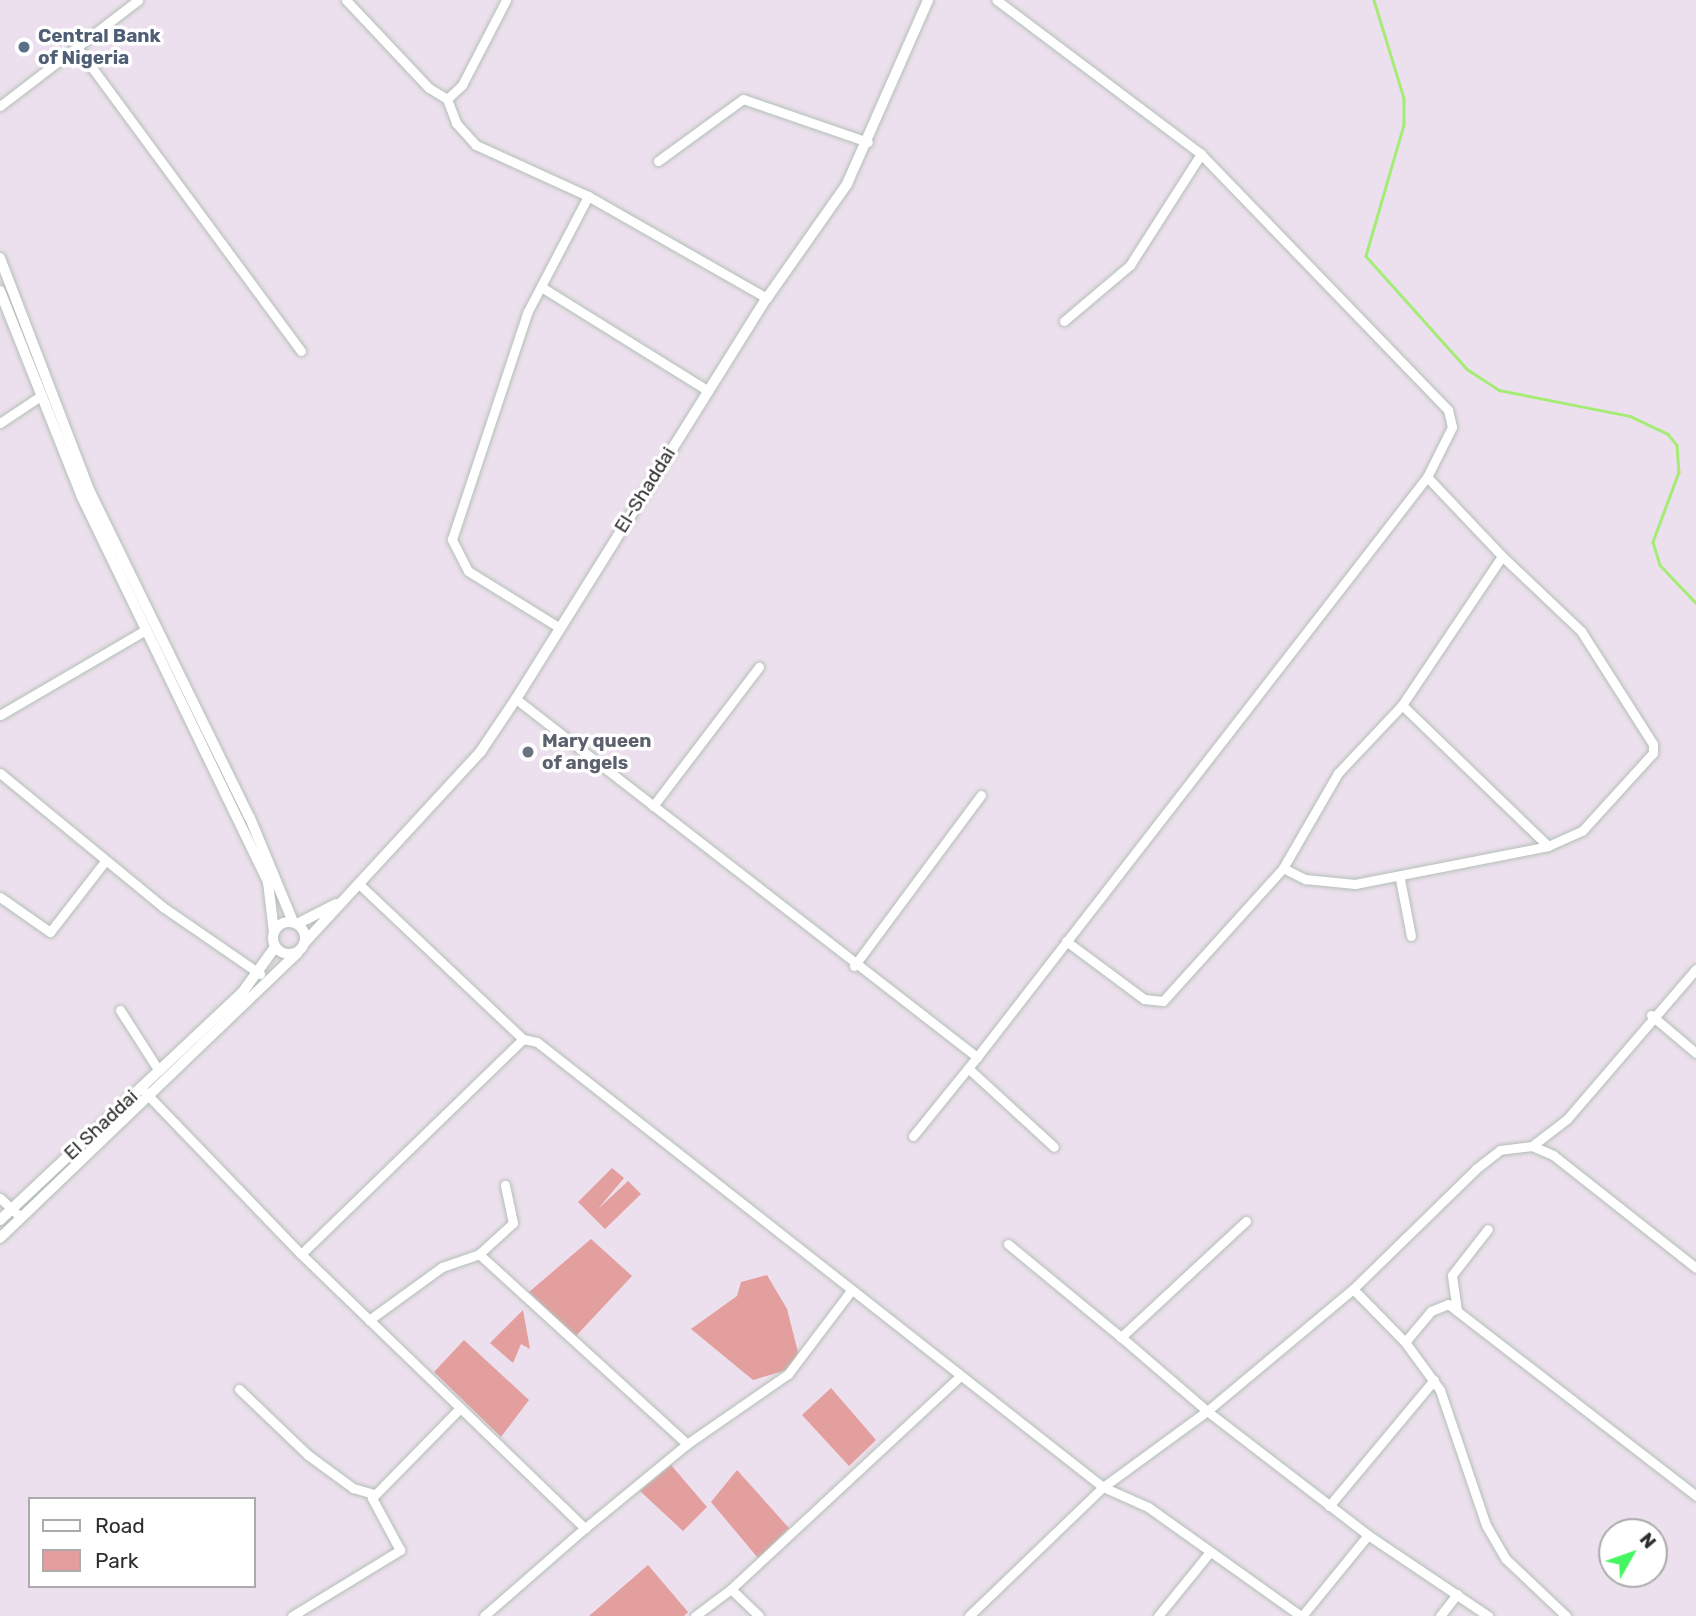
<!DOCTYPE html>
<html>
<head>
<meta charset="utf-8">
<style>
  body { margin:0 }
  #map { position:relative; width:1696px; height:1616px; overflow:hidden; background:#ede0ee; font-family:Rubik,sans-serif }
  div>[style] { position:absolute }
  .green>* { inset:0; background:#e39e9e }
  .stream>* { height:2.5px; margin:-1.25px; padding:0 1.25px; transform-origin:1.25px; border-radius:1.25px; background:#a5ec77 }
  .roads { filter:drop-shadow(0 0 2px #b3c0b6) drop-shadow(0 0 2px #b3c0b6) }
  .minor>* { height:9px; margin:-4.5px; padding:0 4.5px; transform-origin:4.5px; border-radius:4.5px; background:#fff }
  .tertiary>* { height:10px; margin:-5px; padding:0 5px; transform-origin:5px; border-radius:5px; background:#fff }
  .tertiary>.ring { margin:-5px; padding:0; box-sizing:content-box; background:none; border:10px solid #fff; border-radius:50% }
  .dots>* { width:19px; height:19px; translate:-50% -50%; box-sizing:border-box; border:4px solid #fff; border-radius:50% }
  span { translate:-50% -50%; white-space:nowrap; text-align:center; line-height:1.15; -webkit-text-stroke:7px #fff; paint-order:stroke }
  .service-label { font-size:19px; color:#4e5e75; font-weight:700 }
  .left { translate:0 -50%; text-align:left }
  .street-label { font-size:19px; color:#2d2d2d }
  .worship-label { font-size:19px; color:#5b616d; font-weight:700 }
  .legend { position:absolute; left:28px; top:1497px; width:228px; height:91px; box-sizing:border-box; background:#fff; border:2px solid #ababab; margin:0; padding:9px 12px; list-style:none; font-size:21px; color:#2d2d2d }
  .legend li { display:flex; align-items:center; gap:14px; height:35px }
  .legend b { width:35px; border:2px solid #ababab }
  .north { position:absolute; left:1598px; top:1518px; width:70px; height:70px; box-sizing:border-box; background:#fff; border:2px solid #ababab; border-radius:50%; rotate:50deg; font-size:19px; font-weight:700; line-height:28px; text-align:center; color:#2d2d2d }
  .north::after { content:''; display:block; margin:auto; width:24px; height:32px; background:#45f661; clip-path:polygon(50% 0,100% 100%,50% 72%,0 100%) }
</style>
</head>
<body>
<div id="map">
  <div class="green">
    <i style="clip-path:polygon(612px 1168px,624px 1178px,598px 1209px,628px 1181px,641px 1194px,605px 1229px,578px 1202px)"></i>
    <i style="clip-path:polygon(591px 1239px,632px 1276px,576px 1336px,529px 1292px)"></i>
    <i style="clip-path:polygon(767px 1275px,787px 1309px,798px 1352px,794px 1368px,753px 1380px,691px 1329px,737px 1296px,741px 1282px)"></i>
    <i style="clip-path:polygon(523px 1310px,530px 1349px,521px 1344px,513px 1363px,490px 1343px)"></i>
    <i style="clip-path:polygon(464px 1340px,529px 1400px,501px 1437px,434px 1372px)"></i>
    <i style="clip-path:polygon(831px 1388px,876px 1440px,849px 1466px,802px 1415px)"></i>
    <i style="clip-path:polygon(671px 1465px,707px 1507px,683px 1531px,640px 1491px)"></i>
    <i style="clip-path:polygon(737px 1470px,789px 1528px,758px 1558px,711px 1502px)"></i>
    <i style="clip-path:polygon(648px 1565px,688px 1612px,684px 1616px,589px 1616px)"></i>
  </div>
  <div class="stream">
    <i style="left:1374px;top:0;width:102px;rotate:73deg"></i>
    <i style="left:1404px;top:98px;width:27px;rotate:90deg"></i>
    <i style="left:1404px;top:125px;width:136px;rotate:106.2deg"></i>
    <i style="left:1366px;top:256px;width:152px;rotate:48.2deg"></i>
    <i style="left:1467px;top:369px;width:38px;rotate:33deg"></i>
    <i style="left:1499px;top:390px;width:134px;rotate:11.2deg"></i>
    <i style="left:1630px;top:416px;width:42px;rotate:25.3deg"></i>
    <i style="left:1668px;top:434px;width:14px;rotate:51deg"></i>
    <i style="left:1677px;top:445px;width:27px;rotate:86deg"></i>
    <i style="left:1679px;top:472px;width:75px;rotate:110.4deg"></i>
    <i style="left:1653px;top:542px;width:24px;rotate:73deg"></i>
    <i style="left:1660px;top:565px;width:52px;rotate:46.5deg"></i>
  </div>
  <div class="roads">
    <div class="minor">
      <i style="left:346px;top:0;width:121px;rotate:46.7deg"></i>
      <i style="left:429px;top:88px;width:21px;rotate:31deg"></i>
      <i style="left:447px;top:99px;width:21px;rotate:-43deg"></i>
      <i style="left:462px;top:85px;width:96px;rotate:-62.6deg"></i>
      <i style="left:79px;top:50px;width:374px;rotate:53.6deg"></i>
      <i style="left:447px;top:99px;width:26px;rotate:69deg"></i>
      <i style="left:456px;top:123px;width:30px;rotate:48deg"></i>
      <i style="left:476px;top:145px;width:123px;rotate:24.5deg"></i>
      <i style="left:0;top:106px;width:174px;rotate:-37.5deg"></i>
      <i style="left:658px;top:161px;width:105px;rotate:-36.1deg"></i>
      <i style="left:743px;top:99px;width:132px;rotate:19deg"></i>
      <i style="left:543px;top:288px;width:193px;rotate:31.9deg"></i>
      <i style="left:1064px;top:321px;width:87px;rotate:-40.3deg"></i>
      <i style="left:1130px;top:265px;width:132px;rotate:-57.4deg"></i>
      <i style="left:0;top:423px;width:50px;rotate:-33.7deg"></i>
      <i style="left:560px;top:628px;width:108px;rotate:-148.2deg"></i>
      <i style="left:468px;top:571px;width:36px;rotate:-117deg"></i>
      <i style="left:452px;top:539px;width:240px;rotate:-71.6deg"></i>
      <i style="left:528px;top:311px;width:130px;rotate:-62.4deg"></i>
      <i style="left:588px;top:196px;width:206px;rotate:29.7deg"></i>
      <i style="left:516px;top:699px;width:584px;rotate:37.83deg"></i>
      <i style="left:977px;top:1057px;width:734px;rotate:-52.19deg"></i>
      <i style="left:1427px;top:477px;width:56px;rotate:-63.4deg"></i>
      <i style="left:1452px;top:427px;width:17px;rotate:-103deg"></i>
      <i style="left:1448px;top:410px;width:356px;rotate:-134deg"></i>
      <i style="left:1201px;top:154px;width:256px;rotate:-143deg"></i>
      <i style="left:1402px;top:705px;width:203px;rotate:44deg"></i>
      <i style="left:1548px;top:846px;width:37px;rotate:-24deg"></i>
      <i style="left:1582px;top:831px;width:105px;rotate:-47.7deg"></i>
      <i style="left:1653px;top:753px;width:9px;rotate:-90deg"></i>
      <i style="left:1653px;top:744px;width:134px;rotate:-122.5deg"></i>
      <i style="left:1581px;top:631px;width:109px;rotate:-136.5deg"></i>
      <i style="left:0;top:715px;width:167px;rotate:-30.3deg"></i>
      <i style="left:0;top:773px;width:211px;rotate:39.4deg"></i>
      <i style="left:163px;top:907px;width:118px;rotate:34.6deg"></i>
      <i style="left:653px;top:806px;width:175px;rotate:-52.7deg"></i>
      <i style="left:1283px;top:868px;width:25px;rotate:27deg"></i>
      <i style="left:1305px;top:879px;width:50px;rotate:5.7deg"></i>
      <i style="left:1355px;top:884px;width:197px;rotate:-11.1deg"></i>
      <i style="left:1400px;top:879px;width:58px;rotate:79.1deg"></i>
      <i style="left:359px;top:884px;width:226px;rotate:43.4deg"></i>
      <i style="left:523px;top:1039px;width:14px;rotate:12deg"></i>
      <i style="left:537px;top:1042px;width:720px;rotate:38.18deg"></i>
      <i style="left:1103px;top:1487px;width:186px;rotate:136.1deg"></i>
      <i style="left:0;top:897px;width:61px;rotate:35deg"></i>
      <i style="left:50px;top:932px;width:90px;rotate:-52.2deg"></i>
      <i style="left:1066px;top:941px;width:97px;rotate:36.6deg"></i>
      <i style="left:1144px;top:999px;width:19px;rotate:6deg"></i>
      <i style="left:1163px;top:1001px;width:179px;rotate:-47.9deg"></i>
      <i style="left:1283px;top:868px;width:110px;rotate:-59.9deg"></i>
      <i style="left:1338px;top:773px;width:93px;rotate:-46.7deg"></i>
      <i style="left:1402px;top:705px;width:179px;rotate:-56.1deg"></i>
      <i style="left:1502px;top:556px;width:109px;rotate:-133.5deg"></i>
      <i style="left:854px;top:966px;width:213px;rotate:-53.4deg"></i>
      <i style="left:1696px;top:969px;width:198px;rotate:130.7deg"></i>
      <i style="left:1567px;top:1119px;width:44px;rotate:142.4deg"></i>
      <i style="left:1532px;top:1146px;width:23px;rotate:23deg"></i>
      <i style="left:1553px;top:1155px;width:182px;rotate:38.3deg"></i>
      <i style="left:120px;top:1010px;width:72px;rotate:57.4deg"></i>
      <i style="left:1651px;top:1015px;width:59px;rotate:40.2deg"></i>
      <i style="left:523px;top:1039px;width:309px;rotate:135.9deg"></i>
      <i style="left:301px;top:1254px;width:395px;rotate:44deg"></i>
      <i style="left:585px;top:1528px;width:132px;rotate:-39.5deg"></i>
      <i style="left:687px;top:1444px;width:123px;rotate:-34.7deg"></i>
      <i style="left:788px;top:1374px;width:103px;rotate:-52.9deg"></i>
      <i style="left:969px;top:1069px;width:115px;rotate:42.5deg"></i>
      <i style="left:144px;top:1091px;width:226px;rotate:46.1deg"></i>
      <i style="left:913px;top:1136px;width:102px;rotate:-51deg"></i>
      <i style="left:1532px;top:1146px;width:32px;rotate:173deg"></i>
      <i style="left:1500px;top:1150px;width:31px;rotate:142deg"></i>
      <i style="left:1476px;top:1169px;width:172px;rotate:135.7deg"></i>
      <i style="left:1353px;top:1289px;width:74px;rotate:45.5deg"></i>
      <i style="left:1405px;top:1342px;width:40px;rotate:-50deg"></i>
      <i style="left:1431px;top:1311px;width:18px;rotate:-22deg"></i>
      <i style="left:1448px;top:1304px;width:314px;rotate:37.7deg"></i>
      <i style="left:0;top:1198px;width:26px;rotate:43deg"></i>
      <i style="left:1246px;top:1221px;width:171px;rotate:137.1deg"></i>
      <i style="left:1121px;top:1337px;width:113px;rotate:40.7deg"></i>
      <i style="left:1207px;top:1411px;width:129px;rotate:143.8deg"></i>
      <i style="left:1103px;top:1487px;width:49px;rotate:24deg"></i>
      <i style="left:1148px;top:1507px;width:188px;rotate:35.5deg"></i>
      <i style="left:1008px;top:1244px;width:146px;rotate:39.5deg"></i>
      <i style="left:479px;top:1254px;width:46px;rotate:-42.4deg"></i>
      <i style="left:513px;top:1223px;width:39px;rotate:-102deg"></i>
      <i style="left:1353px;top:1289px;width:190px;rotate:140.1deg"></i>
      <i style="left:1207px;top:1411px;width:203px;rotate:37.6deg"></i>
      <i style="left:1368px;top:1535px;width:145px;rotate:34deg"></i>
      <i style="left:1457px;top:1311px;width:36px;rotate:-98deg"></i>
      <i style="left:1452px;top:1275px;width:58px;rotate:-52deg"></i>
      <i style="left:369px;top:1320px;width:90px;rotate:-36deg"></i>
      <i style="left:442px;top:1267px;width:39px;rotate:-19deg"></i>
      <i style="left:479px;top:1254px;width:282px;rotate:42.4deg"></i>
      <i style="left:1405px;top:1342px;width:59px;rotate:53.9deg"></i>
      <i style="left:1440px;top:1390px;width:143px;rotate:71.2deg"></i>
      <i style="left:1486px;top:1525px;width:39px;rotate:60deg"></i>
      <i style="left:1506px;top:1559px;width:83px;rotate:43.5deg"></i>
      <i style="left:239px;top:1389px;width:95px;rotate:43.7deg"></i>
      <i style="left:308px;top:1455px;width:56px;rotate:36.3deg"></i>
      <i style="left:353px;top:1488px;width:22px;rotate:16deg"></i>
      <i style="left:1329px;top:1506px;width:164px;rotate:-50.2deg"></i>
      <i style="left:731px;top:1589px;width:311px;rotate:-42.9deg"></i>
      <i style="left:292px;top:1616px;width:127px;rotate:-31.4deg"></i>
      <i style="left:400px;top:1550px;width:59px;rotate:-118.3deg"></i>
      <i style="left:372px;top:1498px;width:126px;rotate:-45.6deg"></i>
      <i style="left:484px;top:1616px;width:134px;rotate:-41.1deg"></i>
      <i style="left:695px;top:1616px;width:45px;rotate:-36.9deg"></i>
      <i style="left:731px;top:1589px;width:39px;rotate:44deg"></i>
      <i style="left:1158px;top:1616px;width:81px;rotate:-51deg"></i>
      <i style="left:1302px;top:1616px;width:104px;rotate:-50.8deg"></i>
      <i style="left:1440px;top:1616px;width:28px;rotate:-52deg"></i>
    </div>
    <div class="tertiary">
      <i style="left:0;top:258px;width:251px;rotate:69deg"></i>
      <i style="left:90px;top:492px;width:363px;rotate:63.9deg"></i>
      <i style="left:250px;top:818px;width:113px;rotate:67.5deg"></i>
      <i style="left:0;top:291px;width:219px;rotate:68.3deg"></i>
      <i style="left:81px;top:495px;width:430px;rotate:64.2deg"></i>
      <i style="left:268px;top:882px;width:50px;rotate:83.2deg"></i>
      <i class="ring" style="left:273px;top:922px;width:22px;height:22px"></i>
      <i style="left:297px;top:924px;width:44px;rotate:-27.1deg"></i>
      <i style="left:305px;top:942px;width:260px;rotate:-47.3deg"></i>
      <i style="left:481px;top:751px;width:63px;rotate:-56.1deg"></i>
      <i style="left:516px;top:699px;width:473px;rotate:-58deg"></i>
      <i style="left:767px;top:298px;width:139px;rotate:-54.9deg"></i>
      <i style="left:847px;top:184px;width:201px;rotate:-66.2deg"></i>
      <i style="left:0;top:1220px;width:332px;rotate:-43.2deg"></i>
      <i style="left:242px;top:993px;width:57px;rotate:-54.3deg"></i>
      <i style="left:0;top:1238px;width:412px;rotate:-43.8deg"></i>
    </div>
  </div>
  <div class="dots">
    <i style="left:24px;top:47px;background:#5c6f8a"></i>
    <i style="left:528px;top:752px;background:#6b7280"></i>
  </div>
  <div class="service-label">
    <span class="left" style="left:38px;top:47px">Central Bank<br>of Nigeria</span>
  </div>
  <div class="street-label">
    <span style="left:645px;top:490px;rotate:-58deg">El-Shaddai</span>
    <span style="left:101px;top:1125px;rotate:-43deg">El Shaddai</span>
  </div>
  <div class="worship-label">
    <span class="left" style="left:542px;top:752px">Mary queen<br>of angels</span>
  </div>
  <ul class="legend">
  <li><b style="height:9px;background:#fff"></b>Road</li>
  <li><b style="height:19px;background:#e39e9e"></b>Park</li>
  </ul>
  <div class="north">N</div>
</div>
</body>
</html>
